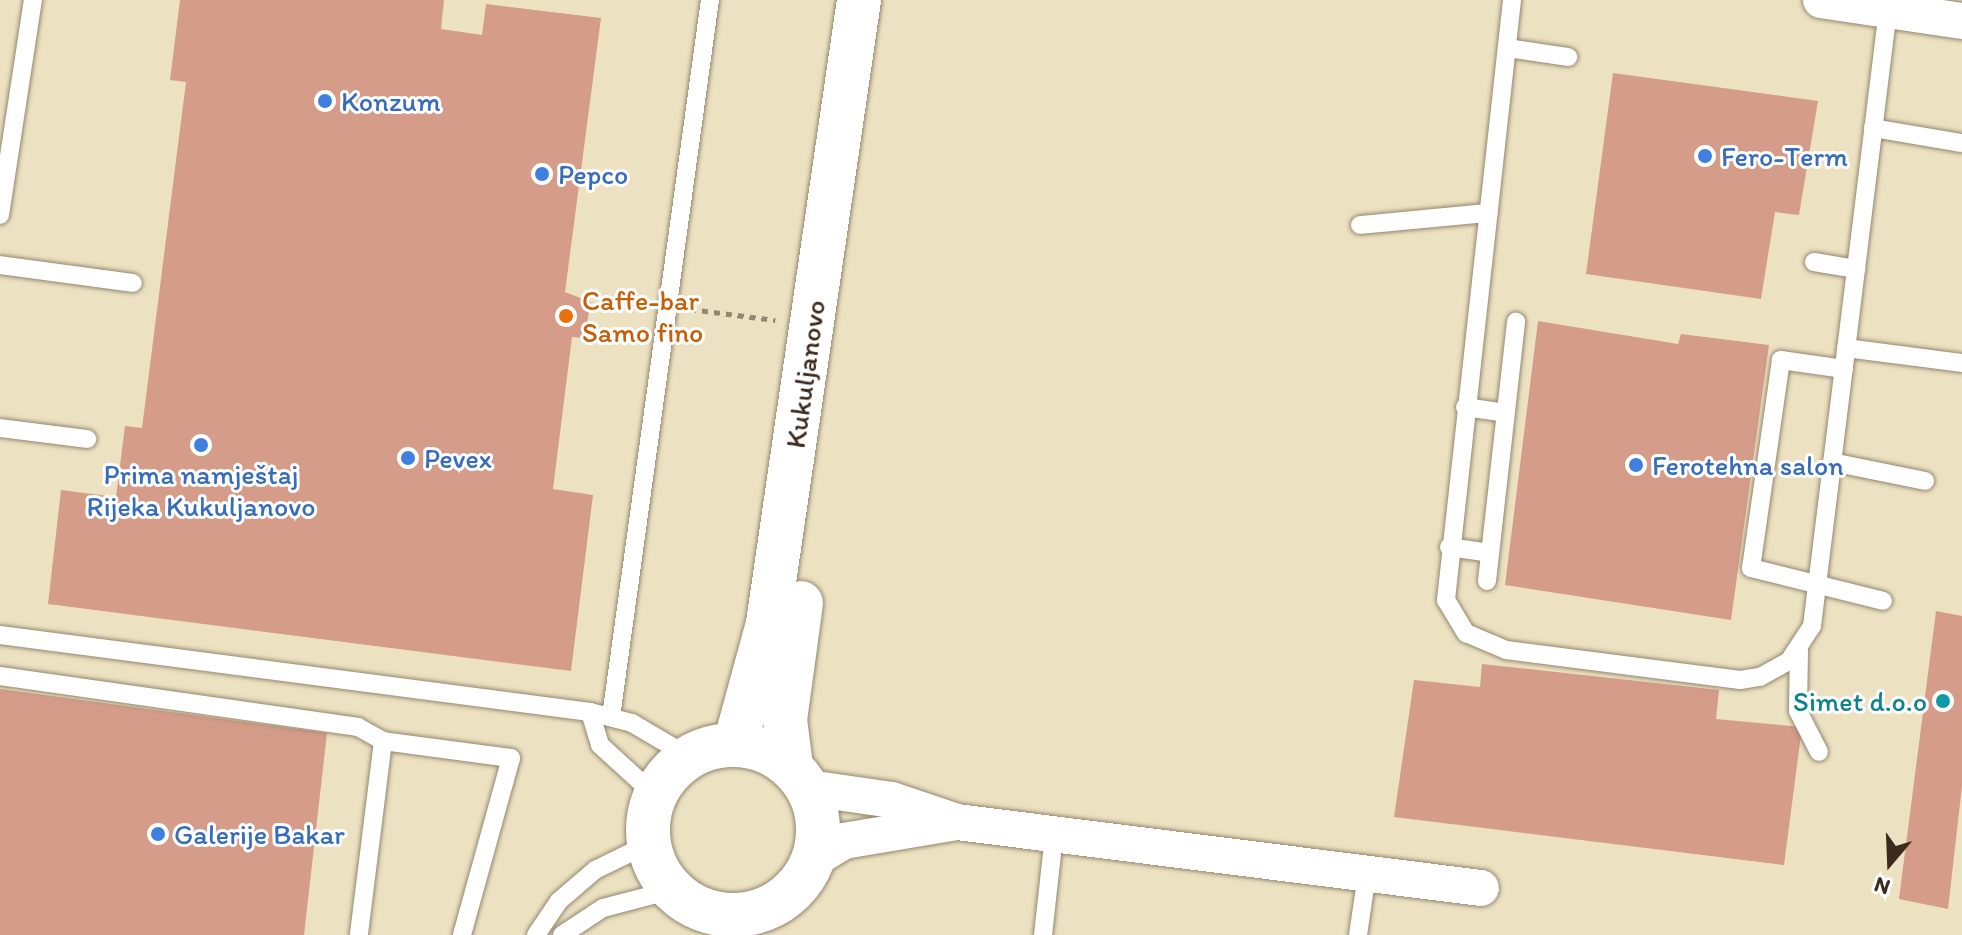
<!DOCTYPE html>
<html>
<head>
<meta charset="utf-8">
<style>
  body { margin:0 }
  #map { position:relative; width:1962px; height:935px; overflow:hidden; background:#ece2c1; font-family:Itim,sans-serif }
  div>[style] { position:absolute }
  .building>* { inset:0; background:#d49c89 }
  .path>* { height:5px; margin-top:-2.5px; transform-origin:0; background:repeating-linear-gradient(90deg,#948670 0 6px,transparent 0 12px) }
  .roads { filter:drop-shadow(0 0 2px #948670) drop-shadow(0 0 2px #948670) }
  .service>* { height:18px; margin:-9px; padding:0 9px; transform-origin:9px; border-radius:9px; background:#fff }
  .minor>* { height:36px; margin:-18px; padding:0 18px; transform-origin:18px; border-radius:18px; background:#fff }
  .secondary>* { height:44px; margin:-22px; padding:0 22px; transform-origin:22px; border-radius:22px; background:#fff }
  .secondary>.ring { margin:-22px; padding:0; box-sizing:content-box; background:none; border:44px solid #fff; border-radius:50% }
  .dots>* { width:22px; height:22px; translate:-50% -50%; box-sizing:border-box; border:4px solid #fff; border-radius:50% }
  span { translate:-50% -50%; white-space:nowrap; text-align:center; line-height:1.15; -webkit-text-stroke:6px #fff; paint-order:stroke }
  .shop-label { font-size:28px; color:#366cbe }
  .left { translate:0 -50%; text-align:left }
  .food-label { font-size:28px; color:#c56008 }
  .street-label { font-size:28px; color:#3b2a1e }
  .culture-label { font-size:28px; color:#0d838f }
  .right { translate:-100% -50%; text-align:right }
  .north { position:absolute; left:1850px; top:823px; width:80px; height:80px; -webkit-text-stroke:6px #fff; paint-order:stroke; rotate:199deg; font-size:22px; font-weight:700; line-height:32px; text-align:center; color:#3b2a1e }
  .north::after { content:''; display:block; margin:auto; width:28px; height:36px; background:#3b2a1e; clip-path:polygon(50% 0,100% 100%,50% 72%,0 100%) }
</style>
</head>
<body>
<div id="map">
  <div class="building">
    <i style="clip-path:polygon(180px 0,444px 0,441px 29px,482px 35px,486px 4px,601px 18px,565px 292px,591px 302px,584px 338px,572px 337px,553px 489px,593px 495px,571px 671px,48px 604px,61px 490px,116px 497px,125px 426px,142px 428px,186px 82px,170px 80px)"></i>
    <i style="clip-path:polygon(1613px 73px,1818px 101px,1799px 215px,1775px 212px,1761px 299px,1586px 274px)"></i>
    <i style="clip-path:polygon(1538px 321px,1678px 344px,1681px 334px,1769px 345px,1731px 620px,1505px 585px)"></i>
    <i style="clip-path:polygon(1936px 611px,1962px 616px,1962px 786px,1948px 909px,1899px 899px)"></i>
    <i style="clip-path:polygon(1482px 664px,1719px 690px,1716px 719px,1802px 727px,1784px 865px,1394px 817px,1414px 680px,1480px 687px)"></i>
    <i style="clip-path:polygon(0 689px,327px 733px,304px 935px,0 935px)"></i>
  </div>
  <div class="path">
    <i style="left:690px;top:309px;width:86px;rotate:7.4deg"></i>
  </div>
  <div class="roads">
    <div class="service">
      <i style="left:1512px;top:0;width:604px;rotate:96.28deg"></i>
      <i style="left:1446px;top:600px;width:39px;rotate:59deg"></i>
      <i style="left:1466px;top:633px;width:43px;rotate:23deg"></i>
      <i style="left:1506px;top:650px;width:236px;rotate:7.3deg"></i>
      <i style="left:1740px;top:680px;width:20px;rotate:-9deg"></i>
      <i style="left:1760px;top:677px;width:33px;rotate:-29deg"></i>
      <i style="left:1789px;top:661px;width:42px;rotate:-56.7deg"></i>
      <i style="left:1812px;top:626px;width:621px;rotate:-82.97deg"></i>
      <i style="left:1507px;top:48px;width:62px;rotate:8.4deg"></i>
      <i style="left:1873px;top:128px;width:90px;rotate:9.6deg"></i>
      <i style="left:0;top:215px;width:218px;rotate:-81.3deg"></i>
      <i style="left:1360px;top:225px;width:129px;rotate:-5.4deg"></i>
      <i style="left:1814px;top:262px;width:43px;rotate:9.5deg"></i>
      <i style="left:0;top:265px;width:134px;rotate:7.7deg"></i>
      <i style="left:1846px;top:348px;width:116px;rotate:7.4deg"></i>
      <i style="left:1844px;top:369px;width:64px;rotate:-171.9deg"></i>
      <i style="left:1781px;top:360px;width:210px;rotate:98.2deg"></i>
      <i style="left:1751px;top:568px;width:136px;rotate:14deg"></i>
      <i style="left:1465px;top:407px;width:41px;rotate:8.3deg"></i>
      <i style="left:0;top:428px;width:88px;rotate:7.2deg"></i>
      <i style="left:1832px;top:462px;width:95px;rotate:11.5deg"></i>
      <i style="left:1449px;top:547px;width:41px;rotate:8.3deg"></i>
      <i style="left:1487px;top:581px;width:261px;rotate:-83.6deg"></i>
      <i style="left:0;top:635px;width:595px;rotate:7.44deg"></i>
      <i style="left:590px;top:712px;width:43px;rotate:14.7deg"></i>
      <i style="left:632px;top:723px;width:65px;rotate:30.5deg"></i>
      <i style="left:1799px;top:651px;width:60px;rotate:91deg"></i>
      <i style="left:1798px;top:711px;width:46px;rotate:62.9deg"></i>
      <i style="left:0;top:676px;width:362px;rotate:8.1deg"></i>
      <i style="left:358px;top:727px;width:29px;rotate:29deg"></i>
      <i style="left:383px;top:741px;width:195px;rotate:97.1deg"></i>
      <i style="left:590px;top:712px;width:34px;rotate:73deg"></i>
      <i style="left:600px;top:745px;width:74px;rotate:42.3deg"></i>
      <i style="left:611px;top:717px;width:724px;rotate:-82.14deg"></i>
      <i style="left:383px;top:741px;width:129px;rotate:7.6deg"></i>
      <i style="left:511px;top:758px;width:184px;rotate:105.5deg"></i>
      <i style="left:536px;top:935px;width:41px;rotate:-55.9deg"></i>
      <i style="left:559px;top:901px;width:48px;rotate:-40.7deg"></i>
      <i style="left:595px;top:870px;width:59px;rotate:-26.1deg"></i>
      <i style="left:562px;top:935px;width:49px;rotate:-33.4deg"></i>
      <i style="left:603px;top:908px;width:71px;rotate:-14.6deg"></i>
      <i style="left:1043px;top:935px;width:101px;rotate:-83.7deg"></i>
      <i style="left:1358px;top:935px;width:62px;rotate:-81.6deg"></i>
    </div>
    <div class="minor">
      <i style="left:1821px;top:0;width:143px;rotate:8.5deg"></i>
      <i style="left:809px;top:788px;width:84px;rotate:8.2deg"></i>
      <i style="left:892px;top:800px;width:69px;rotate:18.7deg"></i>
      <i style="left:957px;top:822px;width:115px;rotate:170.5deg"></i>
      <i style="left:844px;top:841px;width:35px;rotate:149deg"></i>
      <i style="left:957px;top:822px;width:528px;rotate:7.18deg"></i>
    </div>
    <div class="secondary">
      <i style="left:735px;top:744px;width:125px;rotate:-74.7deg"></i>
      <i style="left:768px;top:623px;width:630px;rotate:-81.69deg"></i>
      <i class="ring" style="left:648px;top:745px;width:126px;height:126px"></i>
      <i style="left:791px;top:766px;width:46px;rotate:-97.4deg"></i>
      <i style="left:785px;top:720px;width:118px;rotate:-82.2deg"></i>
    </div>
  </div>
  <div class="dots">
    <i style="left:325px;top:101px;background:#3f7fe0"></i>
    <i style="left:1705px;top:156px;background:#3f7fe0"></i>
    <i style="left:542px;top:174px;background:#3f7fe0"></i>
    <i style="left:566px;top:316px;background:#e8710a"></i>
    <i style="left:201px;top:445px;background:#3f7fe0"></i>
    <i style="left:408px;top:458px;background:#3f7fe0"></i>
    <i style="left:1636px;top:465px;background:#3f7fe0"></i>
    <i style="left:1943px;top:701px;background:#0f9aa8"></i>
    <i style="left:158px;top:834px;background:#3f7fe0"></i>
  </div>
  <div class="shop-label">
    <span class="left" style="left:341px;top:101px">Konzum</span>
    <span class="left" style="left:1721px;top:156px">Fero-Term</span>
    <span class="left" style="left:558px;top:174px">Pepco</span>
    <span class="left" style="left:424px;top:458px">Pevex</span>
    <span class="left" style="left:1652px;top:465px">Ferotehna salon</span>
    <span style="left:201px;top:490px">Prima namještaj<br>Rijeka Kukuljanovo</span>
    <span class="left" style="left:174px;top:834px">Galerije Bakar</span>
  </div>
  <div class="food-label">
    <span class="left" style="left:582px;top:316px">Caffe-bar<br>Samo fino</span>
  </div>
  <div class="street-label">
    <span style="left:805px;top:374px;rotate:-82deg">Kukuljanovo</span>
  </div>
  <div class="culture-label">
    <span class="right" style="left:1927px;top:701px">Simet d.o.o</span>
  </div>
  <div class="north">N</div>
</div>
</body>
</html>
